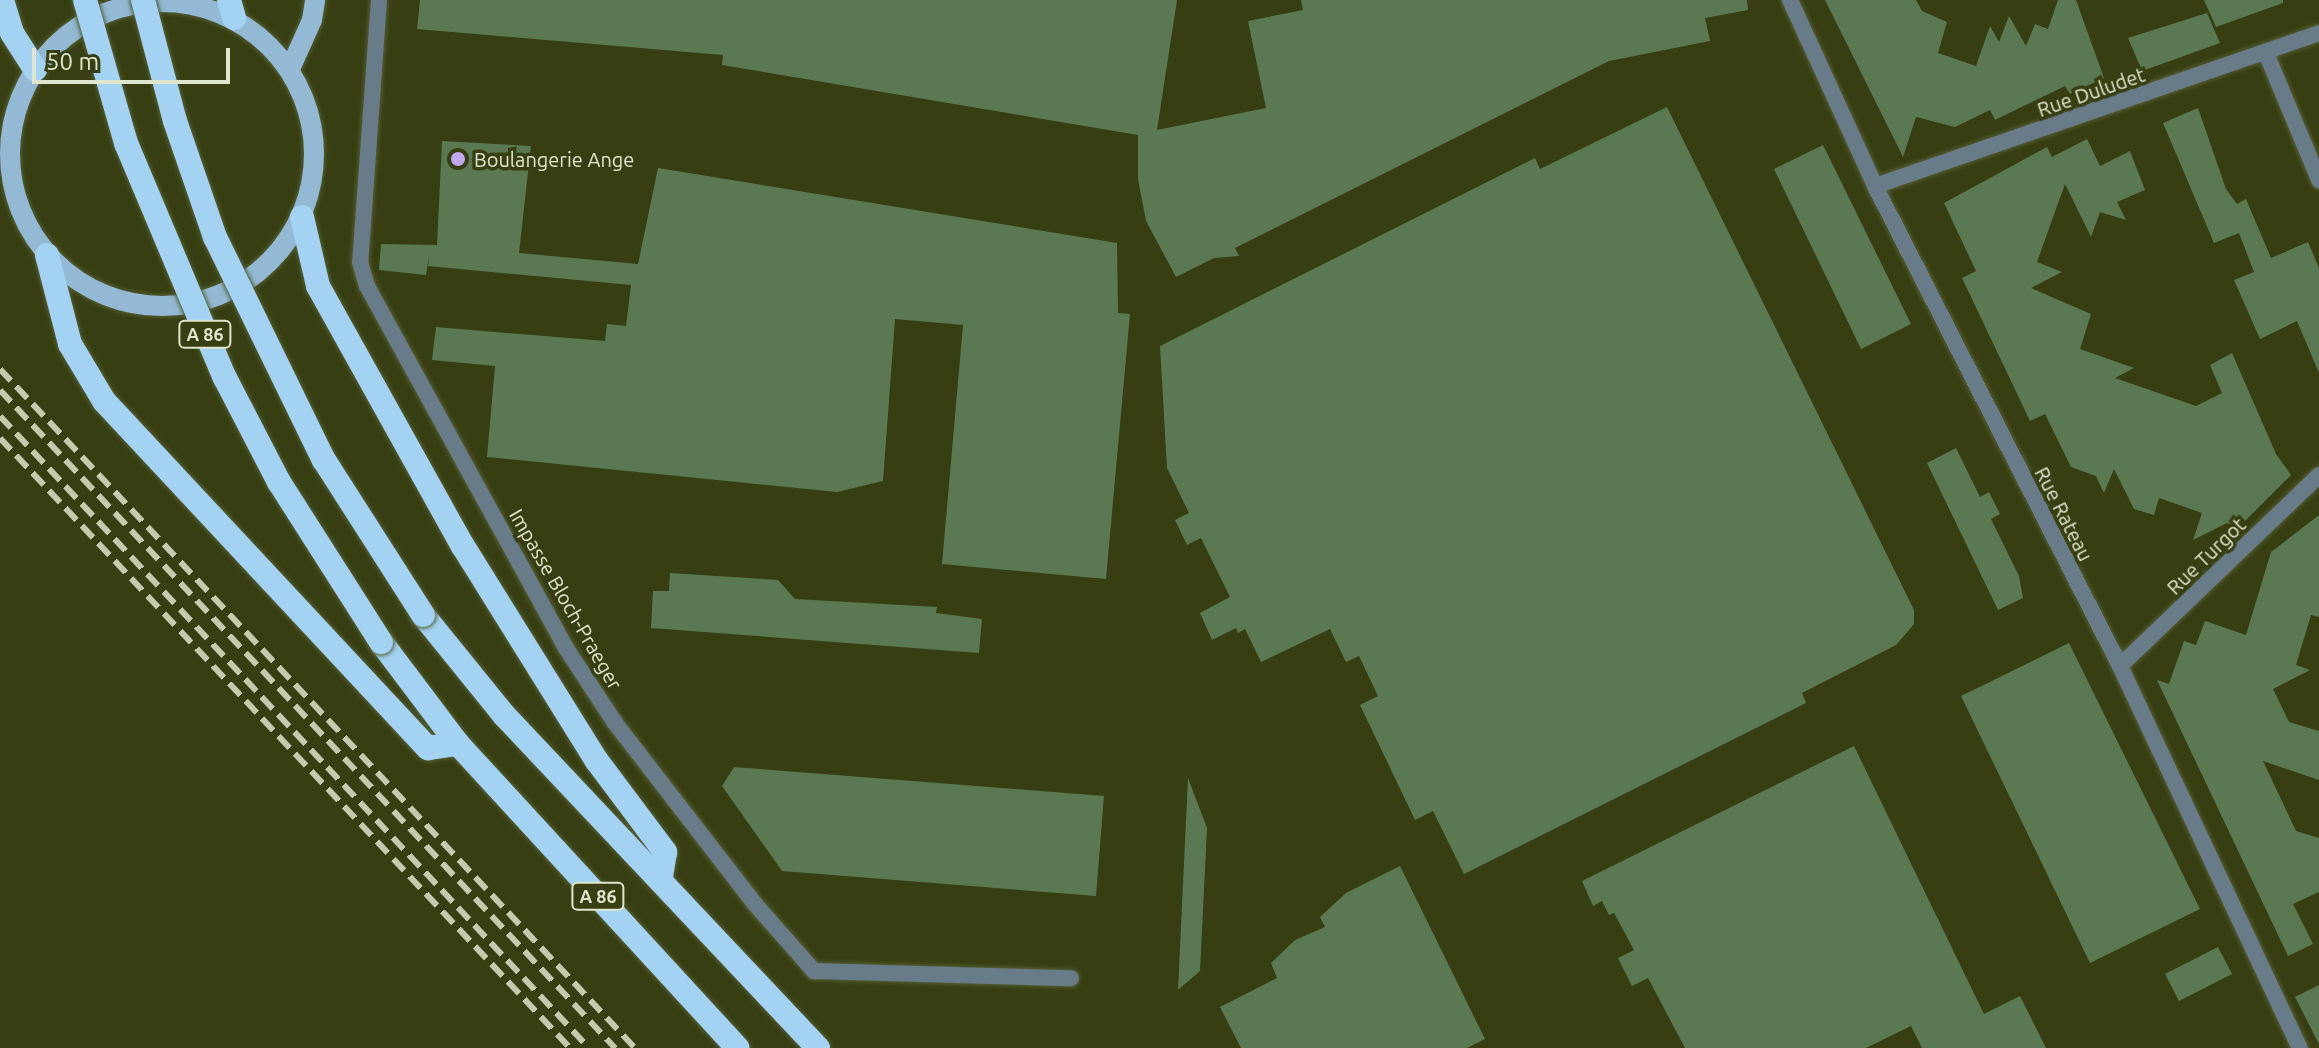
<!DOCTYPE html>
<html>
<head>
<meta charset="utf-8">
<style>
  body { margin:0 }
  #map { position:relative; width:2319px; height:1048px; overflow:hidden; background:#373f12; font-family:Ubuntu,sans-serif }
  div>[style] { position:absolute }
  .building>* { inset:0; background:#5a7852 }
  .roads { filter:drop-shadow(0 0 2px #555d34) drop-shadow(0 0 2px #555d34) }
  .minor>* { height:16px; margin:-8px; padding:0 8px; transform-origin:8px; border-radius:8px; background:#687b88 }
  .tertiary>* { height:16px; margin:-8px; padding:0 8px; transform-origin:8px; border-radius:8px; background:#687b88 }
  .primary>* { height:20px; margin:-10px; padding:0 10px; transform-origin:10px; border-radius:10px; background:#93b9d4 }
  .primary>.ring { margin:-10px; padding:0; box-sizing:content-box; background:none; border:20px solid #93b9d4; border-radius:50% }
  .motorway>* { height:24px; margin:-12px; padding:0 12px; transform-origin:12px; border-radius:12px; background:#a3d2f2 }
  .rail>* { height:6px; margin-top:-3px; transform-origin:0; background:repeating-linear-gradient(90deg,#c4caae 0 16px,transparent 0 24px) }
  .bridges { filter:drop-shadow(0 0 2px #555d34) drop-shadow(0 0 2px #555d34) }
  .motorway-bridge>* { height:24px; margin:-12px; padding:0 12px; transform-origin:12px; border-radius:12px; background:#a3d2f2 }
  .dots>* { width:22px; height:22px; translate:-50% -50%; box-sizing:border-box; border:4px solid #373f12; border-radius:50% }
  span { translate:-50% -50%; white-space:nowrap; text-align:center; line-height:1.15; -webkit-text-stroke:7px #373f12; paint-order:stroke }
  .shield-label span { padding:2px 6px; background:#373f12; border:2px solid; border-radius:6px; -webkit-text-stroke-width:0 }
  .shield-label { font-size:18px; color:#e0e6cd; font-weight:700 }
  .street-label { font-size:20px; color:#e0e6cd }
  .poi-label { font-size:20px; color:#e0e6cd }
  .left { translate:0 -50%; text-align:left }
  .scale { position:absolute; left:32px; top:48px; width:198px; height:36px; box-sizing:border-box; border:4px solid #e0e6cd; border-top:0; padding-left:10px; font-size:24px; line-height:28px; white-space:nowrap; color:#e0e6cd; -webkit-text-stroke:6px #373f12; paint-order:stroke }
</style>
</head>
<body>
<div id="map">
  <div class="building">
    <i style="clip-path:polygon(420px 0,1177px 0,1157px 130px,1266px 108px,1248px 21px,1303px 10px,1301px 0,1747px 0,1748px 10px,1705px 18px,1710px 41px,1609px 61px,1235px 248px,1239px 256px,1214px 258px,1176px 277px,1146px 221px,1138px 179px,1138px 135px,722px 65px,723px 55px,417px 29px)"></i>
    <i style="clip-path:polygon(1825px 0,1916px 0,1922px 11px,1947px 22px,1938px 53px,1976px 66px,1990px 26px,1999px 42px,2009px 16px,2026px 46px,2035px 24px,2048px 29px,2058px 0,2076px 0,2104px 78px,2070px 94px,2065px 86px,1995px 120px,1990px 110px,1955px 127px,1916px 117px,1903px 157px)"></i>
    <i style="clip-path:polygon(2204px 0,2283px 0,2283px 3px,2216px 27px)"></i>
    <i style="clip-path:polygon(2207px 13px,2220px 43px,2142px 71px,2128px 38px)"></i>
    <i style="clip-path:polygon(1667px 107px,1914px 610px,1914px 624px,1896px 645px,1802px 693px,1806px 703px,1464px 874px,1433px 811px,1415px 820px,1360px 705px,1378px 696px,1359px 656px,1346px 662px,1330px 629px,1261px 662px,1245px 629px,1238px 633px,1236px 628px,1212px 640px,1200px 613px,1230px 597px,1201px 538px,1187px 545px,1175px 520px,1189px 513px,1167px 468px,1160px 346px,1535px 158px,1540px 169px)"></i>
    <i style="clip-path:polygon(2198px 108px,2226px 189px,2237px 204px,2246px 199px,2271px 258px,2308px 242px,2319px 268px,2319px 373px,2297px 321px,2260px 339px,2234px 280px,2254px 272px,2239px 233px,2214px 243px,2163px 123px)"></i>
    <i style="clip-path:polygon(2087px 139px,2100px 166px,2130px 151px,2145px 190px,2117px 202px,2126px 220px,2100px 212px,2091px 237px,2065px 184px,2037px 262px,2062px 272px,2031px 288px,2091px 314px,2080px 349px,2134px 368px,2115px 378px,2196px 406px,2222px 393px,2210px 365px,2232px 353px,2276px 454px,2291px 475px,2239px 527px,2227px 523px,2193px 540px,2202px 513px,2159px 498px,2154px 515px,2134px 509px,2114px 469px,2104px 493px,2096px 476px,2071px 467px,2045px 414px,2030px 421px,1962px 278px,1976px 271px,1944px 203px,2047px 147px,2052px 157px)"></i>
    <i style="clip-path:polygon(442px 141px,531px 146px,519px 253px,638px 264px,658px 168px,1117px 243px,1118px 313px,1130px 314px,1106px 579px,942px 564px,963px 325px,895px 319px,883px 481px,837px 492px,487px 457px,495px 366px,432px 360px,436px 327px,605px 341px,607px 324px,626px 326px,631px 285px,428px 266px,429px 255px,426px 275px,379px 270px,381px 244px,437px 245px)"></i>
    <i style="clip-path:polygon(1823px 145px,1911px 324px,1861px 349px,1774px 169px)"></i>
    <i style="clip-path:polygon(1956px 448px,1980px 497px,1989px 492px,2000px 514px,1991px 519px,2019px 576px,2023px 598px,1998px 610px,1927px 463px)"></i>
    <i style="clip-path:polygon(2319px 515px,2319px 617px,2311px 615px,2296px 665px,2310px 670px,2273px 689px,2289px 722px,2319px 731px,2319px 780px,2263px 761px,2296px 831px,2319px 838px,2319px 892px,2293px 904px,2313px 944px,2288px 956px,2157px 680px,2169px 684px,2184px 641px,2196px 645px,2205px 621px,2246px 635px,2271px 552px)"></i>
    <i style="clip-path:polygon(670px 573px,778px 580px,795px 599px,937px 607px,936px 613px,982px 619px,979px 653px,651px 628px,653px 591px,669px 591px)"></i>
    <i style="clip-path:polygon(2069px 643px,2200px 909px,2090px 963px,1961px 696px)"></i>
    <i style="clip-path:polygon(1854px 746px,1984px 1014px,2020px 996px,2046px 1048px,1922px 1048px,1911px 1026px,1866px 1048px,1685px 1048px,1648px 978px,1632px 986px,1618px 958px,1634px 950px,1614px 913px,1609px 915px,1602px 901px,1593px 906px,1582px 881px)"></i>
    <i style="clip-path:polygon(734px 767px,1104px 796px,1096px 896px,782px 871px,722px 786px)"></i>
    <i style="clip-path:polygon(1188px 778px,1207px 828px,1200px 971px,1178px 990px)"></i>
    <i style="clip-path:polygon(1400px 866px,1485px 1039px,1467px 1048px,1241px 1048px,1220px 1007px,1277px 978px,1271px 963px,1295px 940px,1325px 927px,1320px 917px,1346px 893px)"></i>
    <i style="clip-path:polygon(2218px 947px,2232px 974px,2179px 1001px,2165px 974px)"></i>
    <i style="clip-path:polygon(2319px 985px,2319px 1044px,2295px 997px)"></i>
  </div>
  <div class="roads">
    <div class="minor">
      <i style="left:379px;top:0;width:263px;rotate:94.1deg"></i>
      <i style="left:360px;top:262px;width:25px;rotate:74deg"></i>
      <i style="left:367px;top:286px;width:413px;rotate:61.2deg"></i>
      <i style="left:566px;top:648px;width:90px;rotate:56.8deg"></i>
      <i style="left:615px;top:723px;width:227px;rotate:52.3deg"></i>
      <i style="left:754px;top:903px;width:91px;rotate:48.6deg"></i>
      <i style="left:814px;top:971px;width:257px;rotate:1.6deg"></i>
      <i style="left:2266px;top:53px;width:138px;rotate:67.3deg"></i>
      <i style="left:1875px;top:186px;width:470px;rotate:-19deg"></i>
      <i style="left:2120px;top:666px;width:276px;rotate:-43.8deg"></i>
    </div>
    <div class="tertiary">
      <i style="left:1790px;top:0;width:205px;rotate:65.4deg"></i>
      <i style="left:1875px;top:186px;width:539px;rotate:62.96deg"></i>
      <i style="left:2120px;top:666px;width:422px;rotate:64.8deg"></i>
    </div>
    <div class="primary">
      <i class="ring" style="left:10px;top:2px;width:284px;height:284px"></i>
      <i style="left:290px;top:69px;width:54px;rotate:-65.8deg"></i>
      <i style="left:312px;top:20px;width:20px;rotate:-81deg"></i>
    </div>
    <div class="motorway">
      <i style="left:2px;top:0;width:34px;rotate:73deg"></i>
      <i style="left:12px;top:33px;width:43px;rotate:57.4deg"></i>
      <i style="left:229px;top:0;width:19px;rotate:74deg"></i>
      <i style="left:302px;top:217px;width:71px;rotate:76.9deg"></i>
      <i style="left:318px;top:286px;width:298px;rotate:60.9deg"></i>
      <i style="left:463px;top:546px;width:253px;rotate:58.1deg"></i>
      <i style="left:597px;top:761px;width:114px;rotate:53.2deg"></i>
      <i style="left:665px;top:852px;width:25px;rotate:99deg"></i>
      <i style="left:47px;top:255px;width:92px;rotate:75.5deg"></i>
      <i style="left:70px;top:344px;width:66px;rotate:59.2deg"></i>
      <i style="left:104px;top:401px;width:475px;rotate:47deg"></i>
      <i style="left:428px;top:748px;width:30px;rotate:-8deg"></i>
      <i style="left:423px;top:615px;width:129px;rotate:51deg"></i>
      <i style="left:504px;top:715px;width:458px;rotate:46.7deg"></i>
      <i style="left:381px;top:642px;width:128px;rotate:53deg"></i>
      <i style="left:458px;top:744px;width:413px;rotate:47.4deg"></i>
    </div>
  </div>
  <div class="rail">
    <i style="left:0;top:369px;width:930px;rotate:46.92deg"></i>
    <i style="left:0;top:390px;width:901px;rotate:46.93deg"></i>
    <i style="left:0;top:416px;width:864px;rotate:47.02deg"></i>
    <i style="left:0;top:438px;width:835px;rotate:46.94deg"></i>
  </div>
  <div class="bridges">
    <div class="motorway-bridge">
      <i style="left:85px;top:0;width:149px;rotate:74deg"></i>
      <i style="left:126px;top:143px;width:255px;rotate:67.2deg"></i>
      <i style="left:225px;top:378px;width:117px;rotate:62.6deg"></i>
      <i style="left:279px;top:482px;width:190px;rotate:57.5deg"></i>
      <i style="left:143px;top:0;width:125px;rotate:75.2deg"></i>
      <i style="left:175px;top:121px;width:123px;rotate:71deg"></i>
      <i style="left:215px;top:237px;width:248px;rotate:64deg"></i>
      <i style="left:324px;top:460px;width:184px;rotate:57.4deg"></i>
    </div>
  </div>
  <div class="dots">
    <i style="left:458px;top:159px;background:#c1a8f3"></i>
  </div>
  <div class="shield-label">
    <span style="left:205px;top:334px">A 86</span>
    <span style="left:598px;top:896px">A 86</span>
  </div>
  <div class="street-label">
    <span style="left:2091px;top:92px;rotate:-19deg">Rue Duludet</span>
    <span style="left:2064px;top:514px;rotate:63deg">Rue Rateau</span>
    <span style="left:2206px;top:556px;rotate:-44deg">Rue Turgot</span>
    <span style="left:566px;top:599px;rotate:60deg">Impasse Bloch-Praeger</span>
  </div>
  <div class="poi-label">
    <span class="left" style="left:474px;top:159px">Boulangerie Ange</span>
  </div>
  <div class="scale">50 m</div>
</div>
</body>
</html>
